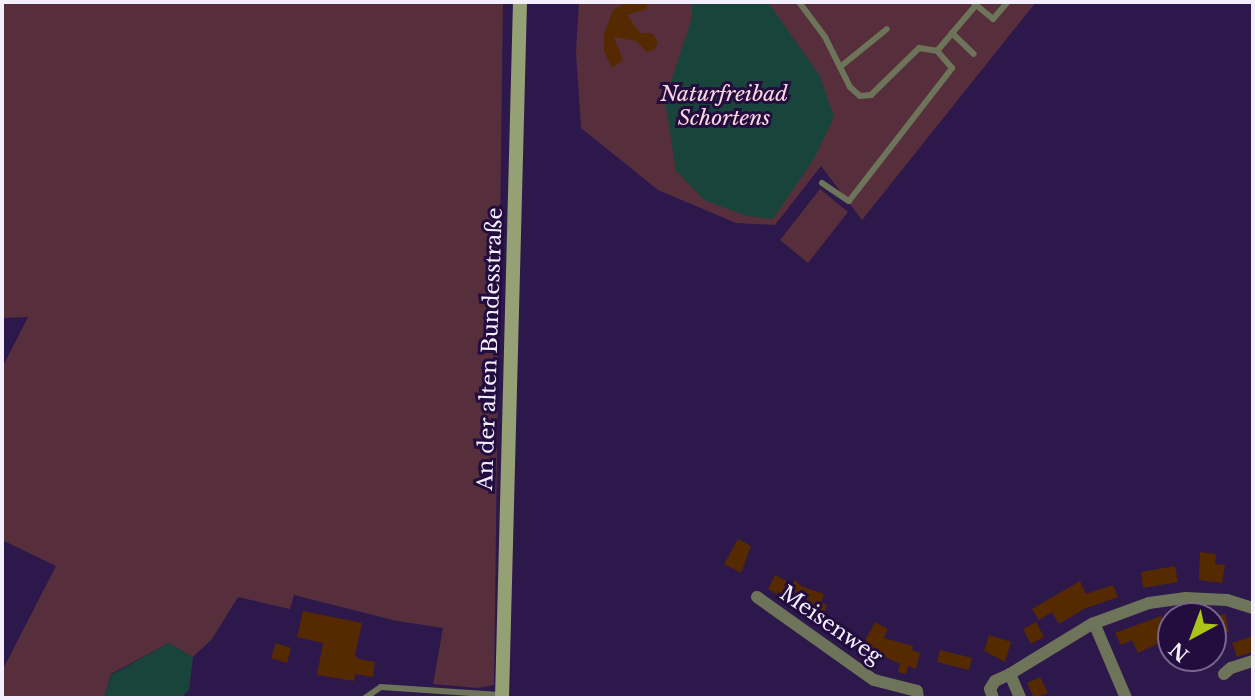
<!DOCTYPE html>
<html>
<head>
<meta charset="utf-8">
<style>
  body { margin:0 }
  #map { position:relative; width:1255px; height:700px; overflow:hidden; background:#2d184b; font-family:"Libre Baskerville",serif }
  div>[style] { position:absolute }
  .green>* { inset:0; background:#562e3c }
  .water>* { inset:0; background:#19443c }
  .building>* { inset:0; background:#552a00 }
  .lane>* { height:6px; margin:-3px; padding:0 3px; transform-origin:3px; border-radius:3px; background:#6d7459 }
  .street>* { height:12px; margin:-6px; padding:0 6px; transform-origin:6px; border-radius:6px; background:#6d7459 }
  .secondary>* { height:14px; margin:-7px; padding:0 7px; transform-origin:7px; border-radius:7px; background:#96a075 }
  span { translate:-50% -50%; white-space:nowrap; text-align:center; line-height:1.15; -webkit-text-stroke:6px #230d3f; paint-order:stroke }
  .park-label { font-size:21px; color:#fcd6e0; font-style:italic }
  .street-label { font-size:21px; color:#f3effc }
  .frame { position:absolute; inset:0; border:4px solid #f3effc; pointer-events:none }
  .north { position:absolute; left:1157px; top:602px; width:70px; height:70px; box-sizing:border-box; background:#230d3f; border:2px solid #76678b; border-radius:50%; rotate:221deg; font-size:19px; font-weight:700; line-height:28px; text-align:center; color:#f3effc }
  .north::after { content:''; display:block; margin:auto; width:24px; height:32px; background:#abc616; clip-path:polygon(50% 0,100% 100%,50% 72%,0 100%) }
</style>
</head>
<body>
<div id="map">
  <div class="green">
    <i style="clip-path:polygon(2px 2px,503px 2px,494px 685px,478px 688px,433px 684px,443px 628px,397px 621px,294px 595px,290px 609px,238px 597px,212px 639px,193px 657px,169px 643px,111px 674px,104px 698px,2px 698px,2px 671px,56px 566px,2px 540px,2px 368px,28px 317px,2px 318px)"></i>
    <i style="clip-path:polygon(579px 2px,1036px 2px,862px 220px,821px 166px,775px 225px,736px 223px,658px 190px,581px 128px,576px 52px)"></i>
    <i style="clip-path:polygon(820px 189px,848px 212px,808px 263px,780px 240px)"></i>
  </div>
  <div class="water">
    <i style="clip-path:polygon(692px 2px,768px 2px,820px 76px,834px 117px,814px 159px,773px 219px,747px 216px,704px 200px,676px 171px,665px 100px,692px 18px)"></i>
    <i style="clip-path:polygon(169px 643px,193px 657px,189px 690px,181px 698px,104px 698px,111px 675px)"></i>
  </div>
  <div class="building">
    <i style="clip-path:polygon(627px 2px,647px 2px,647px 9px,627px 15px,640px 33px,652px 33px,658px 43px,654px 50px,647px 52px,636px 41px,614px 37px,623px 60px,612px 68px,604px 51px,604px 34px,613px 10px)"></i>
    <i style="clip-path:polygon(738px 539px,751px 546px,741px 573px,724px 564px)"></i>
    <i style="clip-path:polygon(1200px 552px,1216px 554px,1215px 564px,1225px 565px,1222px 583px,1199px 580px)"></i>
    <i style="clip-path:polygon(1175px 566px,1178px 582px,1143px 588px,1141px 572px)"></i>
    <i style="clip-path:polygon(775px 575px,792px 584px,795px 580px,801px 586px,824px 594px,821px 603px,827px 605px,824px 615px,804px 607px,807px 600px,784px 588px,780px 596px,768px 589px)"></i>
    <i style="clip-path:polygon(1080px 581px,1086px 594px,1113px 585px,1118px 597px,1084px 609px,1059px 624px,1052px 612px,1039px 620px,1032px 609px)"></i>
    <i style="clip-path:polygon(303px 611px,362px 623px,355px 655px,358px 659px,375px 662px,373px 677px,355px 674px,354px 681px,317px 675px,323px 643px,297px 637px)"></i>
    <i style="clip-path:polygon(1225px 614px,1229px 632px,1213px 635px,1213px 617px)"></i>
    <i style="clip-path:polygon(1161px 616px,1164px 625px,1159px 627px,1164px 641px,1138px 653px,1132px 640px,1121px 645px,1115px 633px)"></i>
    <i style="clip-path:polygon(875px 622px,888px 629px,884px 638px,913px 646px,912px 650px,920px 653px,916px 669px,908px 666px,906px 674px,898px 672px,900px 664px,862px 646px)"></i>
    <i style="clip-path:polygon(1036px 622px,1044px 637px,1031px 644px,1023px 629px)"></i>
    <i style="clip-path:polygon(989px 635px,1011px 642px,1005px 662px,984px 651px)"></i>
    <i style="clip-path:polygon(1253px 636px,1253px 652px,1237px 657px,1232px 643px)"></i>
    <i style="clip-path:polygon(276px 643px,291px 648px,287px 663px,271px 658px)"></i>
    <i style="clip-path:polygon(940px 650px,972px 658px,969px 670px,937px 662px)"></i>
    <i style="clip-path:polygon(1040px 677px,1048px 693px,1034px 698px,1027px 683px)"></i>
  </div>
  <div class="lane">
    <i style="left:799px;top:2px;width:44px;rotate:53.4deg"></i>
    <i style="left:825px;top:37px;width:56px;rotate:63.4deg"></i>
    <i style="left:850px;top:87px;width:13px;rotate:42deg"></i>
    <i style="left:860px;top:96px;width:11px;rotate:-5deg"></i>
    <i style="left:871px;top:95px;width:67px;rotate:-44.4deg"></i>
    <i style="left:919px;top:48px;width:18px;rotate:9deg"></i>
    <i style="left:937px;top:51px;width:60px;rotate:-49.7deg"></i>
    <i style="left:976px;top:5px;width:4px;rotate:-135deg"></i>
    <i style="left:976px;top:5px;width:22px;rotate:39deg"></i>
    <i style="left:993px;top:19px;width:23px;rotate:-49deg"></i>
    <i style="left:952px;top:33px;width:30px;rotate:44deg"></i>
    <i style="left:840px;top:67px;width:60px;rotate:-39deg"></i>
    <i style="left:822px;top:183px;width:32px;rotate:34deg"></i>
    <i style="left:849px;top:201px;width:168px;rotate:-52.2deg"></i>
    <i style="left:952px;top:68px;width:23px;rotate:-131deg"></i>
    <i style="left:365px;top:698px;width:19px;rotate:-35deg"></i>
    <i style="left:381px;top:687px;width:119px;rotate:3.8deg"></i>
  </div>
  <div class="street">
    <i style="left:757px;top:597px;width:143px;rotate:35.4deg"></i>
    <i style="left:874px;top:680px;width:44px;rotate:14.3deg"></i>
    <i style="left:917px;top:691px;width:7px;rotate:82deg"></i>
    <i style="left:1094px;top:623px;width:82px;rotate:66.9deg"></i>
    <i style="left:1010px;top:674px;width:96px;rotate:-31.4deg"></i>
    <i style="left:1092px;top:624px;width:61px;rotate:-20.2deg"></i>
    <i style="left:1149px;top:603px;width:37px;rotate:-8deg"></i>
    <i style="left:1186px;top:598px;width:41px;rotate:2.8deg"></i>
    <i style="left:1227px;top:600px;width:27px;rotate:17deg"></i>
    <i style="left:1224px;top:674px;width:9px;rotate:-41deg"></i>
    <i style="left:1231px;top:668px;width:23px;rotate:-18deg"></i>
    <i style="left:993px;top:698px;width:9px;rotate:-108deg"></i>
    <i style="left:990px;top:689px;width:9px;rotate:-58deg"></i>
    <i style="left:995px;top:681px;width:17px;rotate:-25deg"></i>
    <i style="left:1010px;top:674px;width:26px;rotate:67deg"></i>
  </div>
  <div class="secondary">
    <i style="left:502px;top:698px;width:696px;rotate:-88.52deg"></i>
  </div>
  <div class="park-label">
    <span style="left:724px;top:106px">Naturfreibad<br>Schortens</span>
  </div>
  <div class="street-label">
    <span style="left:490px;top:349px;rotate:-88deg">An der alten Bundesstraße</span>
    <span style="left:831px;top:625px;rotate:35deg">Meisenweg</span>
  </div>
  <div class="frame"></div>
  <div class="north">N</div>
</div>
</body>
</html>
